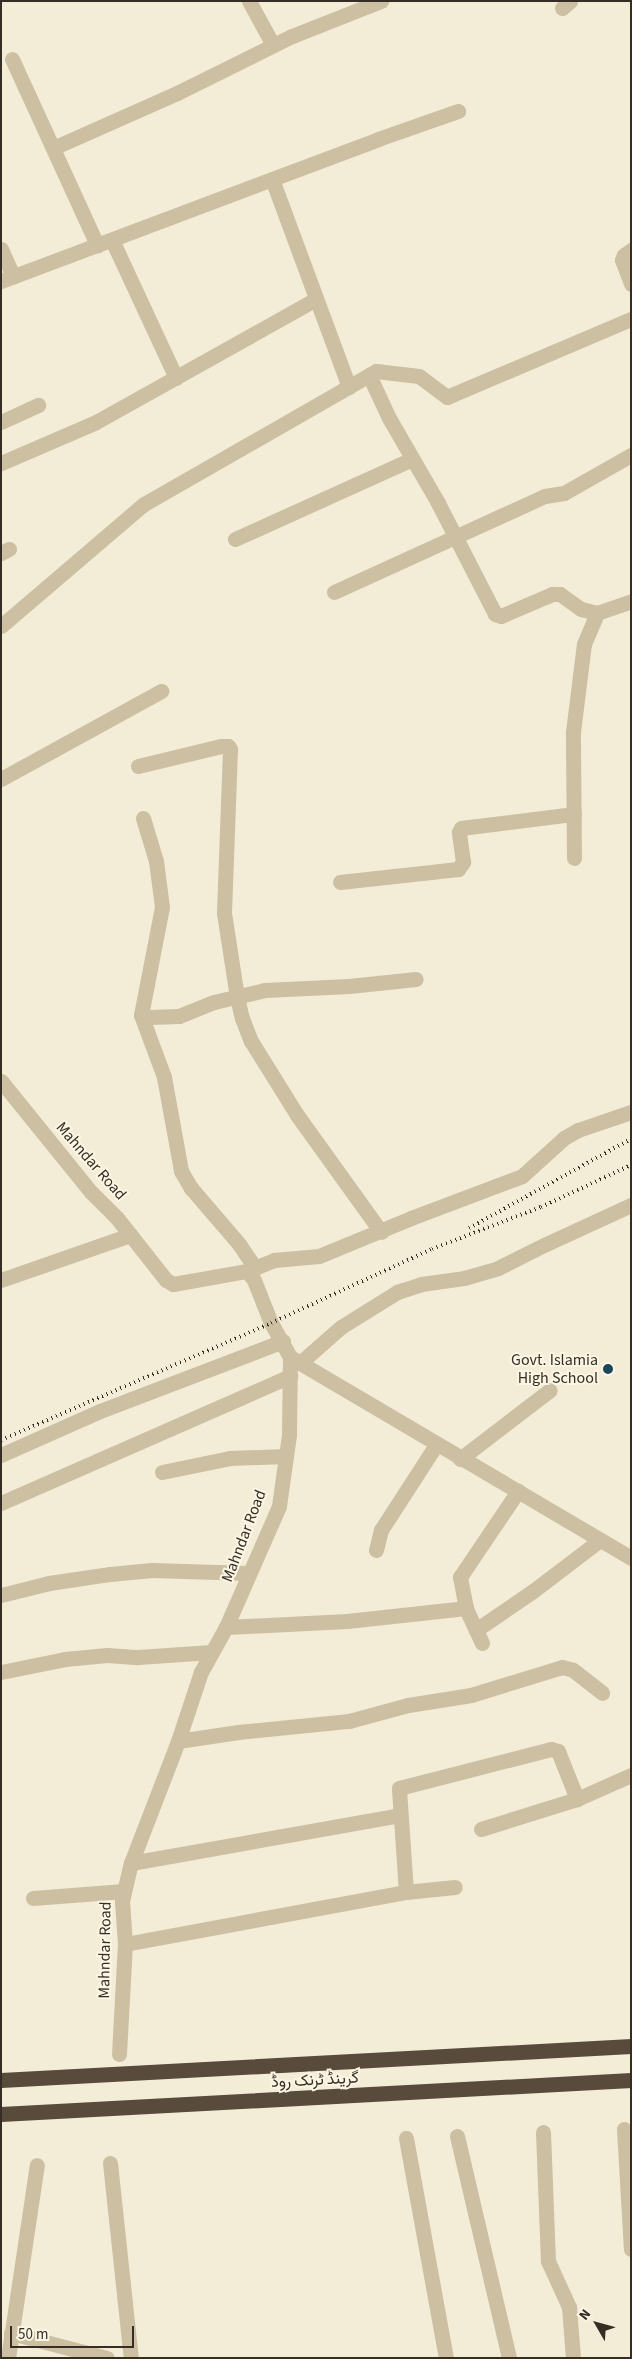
<!DOCTYPE html>
<html>
<head>
<meta charset="utf-8">
<style>
  body { margin:0 }
  #map { position:relative; width:632px; height:2359px; overflow:hidden; background:#f3ecd7; font-family:"Source Sans 3",Vazirmatn,sans-serif }
  div>[style] { position:absolute }
  .minor>* { height:15px; margin:-7.5px; padding:0 7.5px; transform-origin:7.5px; border-radius:7.5px; background:#ccbfa2 }
  .highway>* { height:15px; margin:-7.5px; padding:0 7.5px; transform-origin:7.5px; border-radius:7.5px; background:#584b3b }
  .rail>* { height:4px; margin-top:-2px; transform-origin:0; background:repeating-linear-gradient(90deg,#362e25 0 1px,transparent 0 5px) }
  .dots>* { width:14px; height:14px; translate:-50% -50%; box-sizing:border-box; border:2px solid #fbf5e3; border-radius:50% }
  span { translate:-50% -50%; white-space:nowrap; text-align:center; line-height:1.15; -webkit-text-stroke:4px #fbf5e3; paint-order:stroke }
  .street-label { font-size:16px; color:#362e25 }
  .poi-label { font-size:16px; color:#362e25 }
  .right { translate:-100% -50%; text-align:right }
  .frame { position:absolute; inset:0; border:2px solid #362e25; pointer-events:none }
  .north { position:absolute; left:572px; top:2299px; width:50px; height:50px; -webkit-text-stroke:4px #fbf5e3; paint-order:stroke; rotate:308deg; font-size:14px; font-weight:700; line-height:20px; text-align:center; color:#362e25 }
  .north::after { content:''; display:block; margin:auto; width:18px; height:22px; background:#362e25; clip-path:polygon(50% 0,100% 100%,50% 72%,0 100%) }
  .scale { position:absolute; left:10px; top:2326px; width:124px; height:22px; box-sizing:border-box; border:2px solid #362e25; border-top:0; padding-left:6px; font-size:15px; line-height:18px; white-space:nowrap; color:#362e25; -webkit-text-stroke:4px #fbf5e3; paint-order:stroke }
</style>
</head>
<body>
<div id="map">
  <div class="minor">
    <i style="left:249px;top:1px;width:50px;rotate:61.4deg"></i>
    <i style="left:562px;top:8px;width:11px;rotate:-41deg"></i>
    <i style="left:12px;top:59px;width:205px;rotate:65.4deg"></i>
    <i style="left:53px;top:148px;width:136px;rotate:-23.9deg"></i>
    <i style="left:177px;top:93px;width:128px;rotate:-26.4deg"></i>
    <i style="left:292px;top:36px;width:96px;rotate:-21.5deg"></i>
    <i style="left:272px;top:179px;width:222px;rotate:69.7deg"></i>
    <i style="left:112px;top:240px;width:152px;rotate:65.1deg"></i>
    <i style="left:1px;top:249px;width:30px;rotate:66deg"></i>
    <i style="left:631px;top:250px;width:9px;rotate:144deg"></i>
    <i style="left:624px;top:255px;width:5px;rotate:112deg"></i>
    <i style="left:622px;top:260px;width:26px;rotate:69deg"></i>
    <i style="left:1px;top:281px;width:403px;rotate:-20.6deg"></i>
    <i style="left:378px;top:139px;width:85px;rotate:-19.3deg"></i>
    <i style="left:369px;top:375px;width:47px;rotate:65.1deg"></i>
    <i style="left:389px;top:418px;width:98px;rotate:60deg"></i>
    <i style="left:438px;top:503px;width:125px;rotate:62.8deg"></i>
    <i style="left:495px;top:614px;width:6px;rotate:18deg"></i>
    <i style="left:501px;top:616px;width:56px;rotate:-23.3deg"></i>
    <i style="left:552px;top:594px;width:8px"></i>
    <i style="left:560px;top:594px;width:26px;rotate:36deg"></i>
    <i style="left:581px;top:609px;width:16px;rotate:14deg"></i>
    <i style="left:597px;top:613px;width:36px;rotate:-19deg"></i>
    <i style="left:1px;top:422px;width:41px;rotate:-24.7deg"></i>
    <i style="left:1px;top:463px;width:103px;rotate:-23.3deg"></i>
    <i style="left:96px;top:422px;width:252px;rotate:-29.2deg"></i>
    <i style="left:235px;top:539px;width:194px;rotate:-24.3deg"></i>
    <i style="left:1px;top:553px;width:9px;rotate:-27deg"></i>
    <i style="left:334px;top:592px;width:232px;rotate:-24.5deg"></i>
    <i style="left:545px;top:496px;width:19px;rotate:-9deg"></i>
    <i style="left:564px;top:493px;width:77px;rotate:-29.6deg"></i>
    <i style="left:1px;top:626px;width:188px;rotate:-40.5deg"></i>
    <i style="left:144px;top:504px;width:267px;rotate:-29.8deg"></i>
    <i style="left:376px;top:371px;width:43px;rotate:6.6deg"></i>
    <i style="left:419px;top:376px;width:35px;rotate:37deg"></i>
    <i style="left:447px;top:397px;width:200px;rotate:-23deg"></i>
    <i style="left:138px;top:766px;width:85px;rotate:-13.5deg"></i>
    <i style="left:221px;top:746px;width:7px"></i>
    <i style="left:228px;top:746px;width:4px;rotate:56deg"></i>
    <i style="left:230px;top:749px;width:164px;rotate:92.1deg"></i>
    <i style="left:224px;top:913px;width:85px;rotate:81.2deg"></i>
    <i style="left:237px;top:997px;width:22px;rotate:77deg"></i>
    <i style="left:242px;top:1018px;width:25px;rotate:69deg"></i>
    <i style="left:251px;top:1041px;width:87px;rotate:58.1deg"></i>
    <i style="left:297px;top:1115px;width:144px;rotate:54.3deg"></i>
    <i style="left:1px;top:779px;width:183px;rotate:-28.8deg"></i>
    <i style="left:143px;top:818px;width:45px;rotate:73.2deg"></i>
    <i style="left:156px;top:861px;width:46px;rotate:82.6deg"></i>
    <i style="left:162px;top:907px;width:110px;rotate:101deg"></i>
    <i style="left:141px;top:1015px;width:66px;rotate:69.6deg"></i>
    <i style="left:164px;top:1077px;width:96px;rotate:79.7deg"></i>
    <i style="left:181px;top:1171px;width:20px;rotate:60deg"></i>
    <i style="left:191px;top:1188px;width:74px;rotate:49.4deg"></i>
    <i style="left:239px;top:1244px;width:29px;rotate:56deg"></i>
    <i style="left:574px;top:858px;width:126px;rotate:-90.5deg"></i>
    <i style="left:573px;top:732px;width:89px;rotate:-82.9deg"></i>
    <i style="left:584px;top:644px;width:34px;rotate:-67deg"></i>
    <i style="left:340px;top:882px;width:119px;rotate:-6.3deg"></i>
    <i style="left:458px;top:869px;width:9px;rotate:-54deg"></i>
    <i style="left:463px;top:862px;width:30px;rotate:-98deg"></i>
    <i style="left:459px;top:832px;width:4px;rotate:-63deg"></i>
    <i style="left:461px;top:828px;width:114px;rotate:-7.1deg"></i>
    <i style="left:141px;top:1015px;width:8px;rotate:14deg"></i>
    <i style="left:149px;top:1017px;width:30px;rotate:-2deg"></i>
    <i style="left:179px;top:1016px;width:38px;rotate:-22deg"></i>
    <i style="left:214px;top:1002px;width:52px;rotate:-13.2deg"></i>
    <i style="left:265px;top:990px;width:84px;rotate:-2.7deg"></i>
    <i style="left:349px;top:986px;width:67px;rotate:-6deg"></i>
    <i style="left:1px;top:1081px;width:143px;rotate:51deg"></i>
    <i style="left:91px;top:1192px;width:37px;rotate:45deg"></i>
    <i style="left:117px;top:1218px;width:79px;rotate:51.7deg"></i>
    <i style="left:166px;top:1280px;width:8px;rotate:30deg"></i>
    <i style="left:173px;top:1284px;width:75px;rotate:-10deg"></i>
    <i style="left:247px;top:1271px;width:29px;rotate:-22deg"></i>
    <i style="left:274px;top:1260px;width:45px;rotate:-5.1deg"></i>
    <i style="left:319px;top:1256px;width:100px;rotate:-22.4deg"></i>
    <i style="left:411px;top:1218px;width:119px;rotate:-20.7deg"></i>
    <i style="left:522px;top:1176px;width:57px;rotate:-42.1deg"></i>
    <i style="left:564px;top:1138px;width:16px;rotate:-30deg"></i>
    <i style="left:578px;top:1130px;width:56px;rotate:-18.8deg"></i>
    <i style="left:1px;top:1280px;width:137px;rotate:-19.2deg"></i>
    <i style="left:290px;top:1357px;width:396px;rotate:30.5deg"></i>
    <i style="left:300px;top:1363px;width:55px;rotate:-41.3deg"></i>
    <i style="left:341px;top:1327px;width:66px;rotate:-32deg"></i>
    <i style="left:397px;top:1292px;width:25px;rotate:-18deg"></i>
    <i style="left:421px;top:1284px;width:43px;rotate:-7.9deg"></i>
    <i style="left:464px;top:1278px;width:35px;rotate:-16deg"></i>
    <i style="left:498px;top:1268px;width:51px;rotate:-26.6deg"></i>
    <i style="left:544px;top:1245px;width:96px;rotate:-24.7deg"></i>
    <i style="left:1px;top:1455px;width:108px;rotate:-24deg"></i>
    <i style="left:100px;top:1411px;width:196px;rotate:-20.9deg"></i>
    <i style="left:460px;top:1459px;width:113px;rotate:-37.5deg"></i>
    <i style="left:162px;top:1472px;width:69px;rotate:-11.6deg"></i>
    <i style="left:230px;top:1458px;width:56px;rotate:-2deg"></i>
    <i style="left:1px;top:1503px;width:316px;rotate:-23.7deg"></i>
    <i style="left:376px;top:1550px;width:21px;rotate:-76deg"></i>
    <i style="left:381px;top:1530px;width:101px;rotate:-57.1deg"></i>
    <i style="left:1px;top:1595px;width:49px;rotate:-14deg"></i>
    <i style="left:49px;top:1583px;width:62px;rotate:-8.4deg"></i>
    <i style="left:110px;top:1574px;width:42px;rotate:-5.4deg"></i>
    <i style="left:152px;top:1570px;width:97px;rotate:1.8deg"></i>
    <i style="left:226px;top:1627px;width:121px;rotate:-2.8deg"></i>
    <i style="left:347px;top:1621px;width:120px;rotate:-6.2deg"></i>
    <i style="left:476px;top:1630px;width:69px;rotate:-34.4deg"></i>
    <i style="left:533px;top:1591px;width:84px;rotate:-37.3deg"></i>
    <i style="left:482px;top:1643px;width:38px;rotate:-115deg"></i>
    <i style="left:466px;top:1608px;width:32px;rotate:-101deg"></i>
    <i style="left:460px;top:1577px;width:104px;rotate:-56deg"></i>
    <i style="left:1px;top:1672px;width:65px;rotate:-11.5deg"></i>
    <i style="left:65px;top:1659px;width:42px;rotate:-5.4deg"></i>
    <i style="left:107px;top:1655px;width:31px;rotate:4deg"></i>
    <i style="left:138px;top:1657px;width:74px;rotate:-3.9deg"></i>
    <i style="left:178px;top:1741px;width:61px;rotate:-8.5deg"></i>
    <i style="left:238px;top:1732px;width:112px;rotate:-5.7deg"></i>
    <i style="left:349px;top:1721px;width:61px;rotate:-15.2deg"></i>
    <i style="left:408px;top:1705px;width:64px;rotate:-9deg"></i>
    <i style="left:471px;top:1695px;width:95px;rotate:-17.1deg"></i>
    <i style="left:562px;top:1667px;width:11px;rotate:15deg"></i>
    <i style="left:573px;top:1670px;width:37px;rotate:38deg"></i>
    <i style="left:481px;top:1829px;width:101px;rotate:-17.4deg"></i>
    <i style="left:577px;top:1799px;width:59px;rotate:-24deg"></i>
    <i style="left:131px;top:1863px;width:273px;rotate:-10.1deg"></i>
    <i style="left:406px;top:1892px;width:104px;rotate:-93.9deg"></i>
    <i style="left:399px;top:1788px;width:157px;rotate:-14.4deg"></i>
    <i style="left:551px;top:1749px;width:7px;rotate:16deg"></i>
    <i style="left:558px;top:1751px;width:52px;rotate:68.4deg"></i>
    <i style="left:33px;top:1898px;width:91px;rotate:-4.4deg"></i>
    <i style="left:125px;top:1944px;width:286px;rotate:-10.5deg"></i>
    <i style="left:406px;top:1892px;width:49px;rotate:-5.8deg"></i>
    <i style="left:119px;top:2054px;width:110px;rotate:-86.9deg"></i>
    <i style="left:125px;top:1944px;width:43px;rotate:-94deg"></i>
    <i style="left:122px;top:1901px;width:39px;rotate:-77deg"></i>
    <i style="left:131px;top:1863px;width:131px;rotate:-68.9deg"></i>
    <i style="left:178px;top:1741px;width:73px;rotate:-71.6deg"></i>
    <i style="left:201px;top:1672px;width:51px;rotate:-60.9deg"></i>
    <i style="left:226px;top:1627px;width:132px;rotate:-66.3deg"></i>
    <i style="left:279px;top:1506px;width:72px;rotate:-82deg"></i>
    <i style="left:289px;top:1435px;width:78px;rotate:-89.3deg"></i>
    <i style="left:290px;top:1357px;width:39px;rotate:-119deg"></i>
    <i style="left:271px;top:1323px;width:46px;rotate:-111.6deg"></i>
    <i style="left:254px;top:1280px;width:11px;rotate:-128deg"></i>
    <i style="left:624px;top:2129px;width:120px;rotate:86.7deg"></i>
    <i style="left:543px;top:2132px;width:129px;rotate:87.8deg"></i>
    <i style="left:548px;top:2261px;width:51px;rotate:65.5deg"></i>
    <i style="left:569px;top:2307px;width:51px;rotate:85.5deg"></i>
    <i style="left:457px;top:2136px;width:228px;rotate:76.8deg"></i>
    <i style="left:406px;top:2138px;width:224px;rotate:79.7deg"></i>
    <i style="left:110px;top:2163px;width:196px;rotate:83.9deg"></i>
    <i style="left:11px;top:2333px;width:99px;rotate:14.6deg"></i>
    <i style="left:8px;top:2358px;width:195px;rotate:-81.5deg"></i>
  </div>
  <div class="highway">
    <i style="left:1px;top:2080px;width:631px;rotate:-3.09deg"></i>
    <i style="left:1px;top:2114px;width:631px;rotate:-3.09deg"></i>
  </div>
  <div class="rail">
    <i style="left:469px;top:1228px;width:185px;rotate:-28.8deg"></i>
    <i style="left:1px;top:1440px;width:294px;rotate:-23.4deg"></i>
    <i style="left:271px;top:1323px;width:177px;rotate:-24.7deg"></i>
    <i style="left:432px;top:1249px;width:117px;rotate:-21.1deg"></i>
    <i style="left:541px;top:1207px;width:99px;rotate:-25deg"></i>
  </div>
  <div class="dots">
    <i style="left:608px;top:1369px;background:#18465a"></i>
  </div>
  <div class="street-label">
    <span style="left:91px;top:1161px;rotate:49deg">Mahndar Road</span>
    <span style="left:244px;top:1536px;rotate:-69deg">Mahndar Road</span>
    <span style="left:105px;top:1950px;rotate:-89deg">Mahndar Road</span>
    <span style="left:315px;top:2080px;rotate:-3deg">گرینڈ ٹرنک روڈ</span>
  </div>
  <div class="poi-label">
    <span class="right" style="left:598px;top:1369px">Govt. Islamia<br>High School</span>
  </div>
  <div class="frame"></div>
  <div class="north">N</div>
  <div class="scale">50 m</div>
</div>
</body>
</html>
